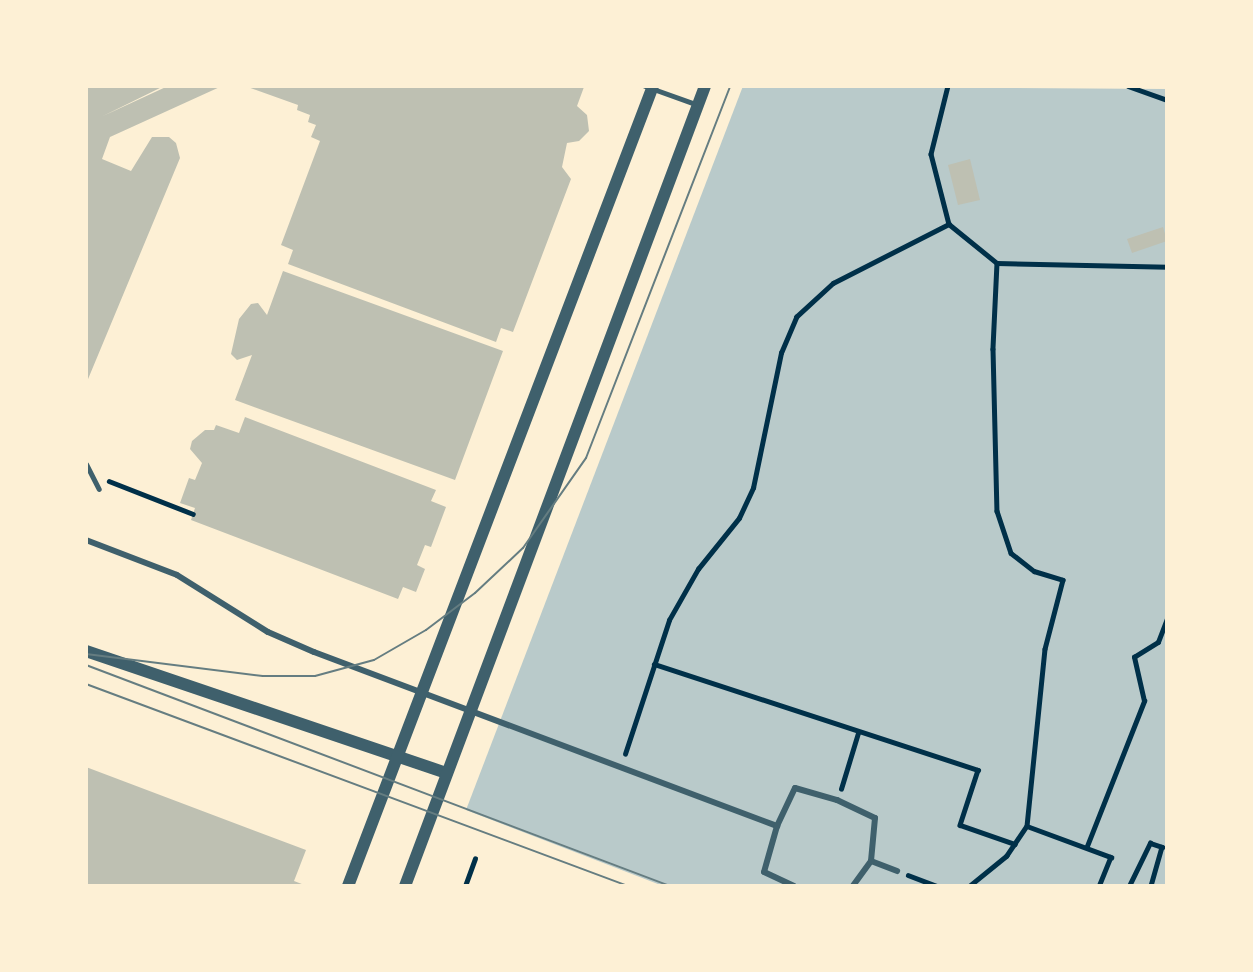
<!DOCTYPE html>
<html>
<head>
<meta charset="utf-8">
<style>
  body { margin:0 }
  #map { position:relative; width:1253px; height:972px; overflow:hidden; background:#fdf0d5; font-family:"Fira Sans Condensed",sans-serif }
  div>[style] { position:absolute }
  .green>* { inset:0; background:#b9caca }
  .building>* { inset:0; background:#bec0b2 }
  .path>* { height:4.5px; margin:-2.25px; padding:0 2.25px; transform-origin:2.25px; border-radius:2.25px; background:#003049 }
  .service>* { height:5px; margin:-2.5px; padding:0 2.5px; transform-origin:2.5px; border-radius:2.5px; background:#3f606c }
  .pedestrian>* { height:6px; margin:-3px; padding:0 3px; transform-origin:3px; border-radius:3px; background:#3f606c }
  .tertiary>* { height:12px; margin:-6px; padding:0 6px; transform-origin:6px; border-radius:6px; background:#3f606c }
  .tram>* { height:2px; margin:-1px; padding:0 1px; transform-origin:1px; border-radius:1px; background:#657d81 }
  span { translate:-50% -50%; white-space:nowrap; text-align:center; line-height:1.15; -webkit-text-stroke:5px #fdf0d5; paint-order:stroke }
  .frame { position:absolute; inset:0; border:88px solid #fdf0d5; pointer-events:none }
</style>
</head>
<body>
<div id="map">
  <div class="green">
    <i style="clip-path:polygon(743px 86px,1167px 89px,1167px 886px,663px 886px,466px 810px)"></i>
  </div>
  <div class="building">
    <i style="clip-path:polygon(86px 86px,164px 86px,103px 116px,168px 86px,222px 86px,110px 137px,102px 159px,131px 171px,152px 137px,169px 137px,176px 143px,180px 158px,86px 384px)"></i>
    <i style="clip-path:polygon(245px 86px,584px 87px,577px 106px,587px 115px,589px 131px,579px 141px,567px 143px,562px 167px,571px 179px,513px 332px,501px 328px,496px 342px,288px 264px,293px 250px,281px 245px,320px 141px,311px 137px,316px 125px,308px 122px,310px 115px,297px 110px,298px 105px)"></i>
    <i style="clip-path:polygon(970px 159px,980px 200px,958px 205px,948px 165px)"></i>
    <i style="clip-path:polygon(1163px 227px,1167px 241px,1132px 253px,1127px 239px)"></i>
    <i style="clip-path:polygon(283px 271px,503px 351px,455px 480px,235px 400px,252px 355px,237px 360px,231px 354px,239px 319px,251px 304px,258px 303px,267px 315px)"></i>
    <i style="clip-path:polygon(245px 417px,436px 490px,431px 501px,446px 507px,431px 547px,425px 545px,417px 565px,425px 569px,416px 592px,403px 587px,398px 599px,191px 520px,195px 508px,180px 503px,189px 478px,195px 480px,202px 463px,190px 449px,192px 441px,205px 430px,214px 430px,216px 425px,239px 433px)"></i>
    <i style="clip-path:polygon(86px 767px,306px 850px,294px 881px,307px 886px,86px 886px)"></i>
  </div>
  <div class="path">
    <i style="left:948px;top:86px;width:70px;rotate:104deg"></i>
    <i style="left:931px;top:154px;width:72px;rotate:75.6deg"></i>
    <i style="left:1128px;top:86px;width:41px;rotate:19.7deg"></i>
    <i style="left:997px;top:263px;width:170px;rotate:1.3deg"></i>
    <i style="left:109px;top:481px;width:90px;rotate:21.4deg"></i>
    <i style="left:654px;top:664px;width:341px;rotate:18.1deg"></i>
    <i style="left:978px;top:770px;width:58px;rotate:108.1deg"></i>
    <i style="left:960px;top:825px;width:58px;rotate:19.1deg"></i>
    <i style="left:625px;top:754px;width:141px;rotate:-71.8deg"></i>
    <i style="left:669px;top:620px;width:59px;rotate:-60.4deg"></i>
    <i style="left:698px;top:569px;width:65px;rotate:-51.2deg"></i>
    <i style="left:739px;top:518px;width:33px;rotate:-65deg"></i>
    <i style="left:753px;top:488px;width:138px;rotate:-78.3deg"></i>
    <i style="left:781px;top:353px;width:39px;rotate:-67deg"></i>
    <i style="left:796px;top:317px;width:50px;rotate:-42.6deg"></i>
    <i style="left:833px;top:283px;width:130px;rotate:-27deg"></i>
    <i style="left:949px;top:224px;width:62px;rotate:39.1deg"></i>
    <i style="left:997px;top:263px;width:86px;rotate:92.7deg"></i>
    <i style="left:993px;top:349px;width:162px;rotate:88.6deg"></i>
    <i style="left:997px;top:511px;width:44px;rotate:71.6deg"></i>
    <i style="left:1011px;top:553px;width:29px;rotate:38deg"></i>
    <i style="left:1034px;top:571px;width:30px;rotate:17deg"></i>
    <i style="left:1063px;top:580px;width:71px;rotate:104.6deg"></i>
    <i style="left:1045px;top:649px;width:178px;rotate:95.8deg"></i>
    <i style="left:1027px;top:826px;width:36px;rotate:124deg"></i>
    <i style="left:1007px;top:856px;width:48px;rotate:141deg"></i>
    <i style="left:841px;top:789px;width:59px;rotate:-73.1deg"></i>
    <i style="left:1027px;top:826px;width:90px;rotate:20.3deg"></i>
    <i style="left:1111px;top:857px;width:31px;rotate:112deg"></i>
    <i style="left:1087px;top:846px;width:156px;rotate:-68.5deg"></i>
    <i style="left:1144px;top:701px;width:45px;rotate:-102.8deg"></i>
    <i style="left:1134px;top:657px;width:28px;rotate:-32deg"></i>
    <i style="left:1158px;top:642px;width:26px;rotate:-69deg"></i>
    <i style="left:908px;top:875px;width:30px;rotate:21deg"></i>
    <i style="left:465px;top:886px;width:29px;rotate:-70deg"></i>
    <i style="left:1129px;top:886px;width:48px;rotate:-64deg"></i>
    <i style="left:1150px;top:843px;width:13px;rotate:18deg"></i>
    <i style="left:1162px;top:847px;width:41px;rotate:105.8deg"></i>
  </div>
  <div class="service">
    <i style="left:645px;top:86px;width:56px;rotate:19.7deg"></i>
    <i style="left:86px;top:464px;width:28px;rotate:63deg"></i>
  </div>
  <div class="pedestrian">
    <i style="left:86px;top:540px;width:97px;rotate:21deg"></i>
    <i style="left:177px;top:575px;width:107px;rotate:32.1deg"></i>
    <i style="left:268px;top:632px;width:50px;rotate:23.5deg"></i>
    <i style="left:314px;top:652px;width:495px;rotate:20.6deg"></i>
    <i style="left:871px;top:861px;width:28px;rotate:21deg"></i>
    <i style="left:794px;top:886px;width:33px;rotate:-155deg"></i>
    <i style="left:764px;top:872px;width:48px;rotate:-74.2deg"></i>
    <i style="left:777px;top:826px;width:42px;rotate:-64.7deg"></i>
    <i style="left:795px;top:788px;width:44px;rotate:15.9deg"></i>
    <i style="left:837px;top:800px;width:42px;rotate:25.3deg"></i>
    <i style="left:875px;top:818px;width:43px;rotate:95.3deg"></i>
    <i style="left:871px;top:861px;width:31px;rotate:126deg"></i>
  </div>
  <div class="tertiary">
    <i style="left:86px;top:651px;width:380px;rotate:18.7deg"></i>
    <i style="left:348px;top:886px;width:856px;rotate:-69.13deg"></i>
    <i style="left:405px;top:886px;width:854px;rotate:-69.44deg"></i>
  </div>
  <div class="tram">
    <i style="left:86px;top:654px;width:178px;rotate:7.1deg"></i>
    <i style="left:263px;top:676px;width:52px"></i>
    <i style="left:315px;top:676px;width:61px;rotate:-15.2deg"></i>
    <i style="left:374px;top:660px;width:60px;rotate:-30deg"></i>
    <i style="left:426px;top:630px;width:61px;rotate:-37.1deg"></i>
    <i style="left:475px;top:593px;width:66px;rotate:-43.2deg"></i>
    <i style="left:523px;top:548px;width:110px;rotate:-55deg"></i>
    <i style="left:586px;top:458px;width:399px;rotate:-68.8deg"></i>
    <i style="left:86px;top:665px;width:624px;rotate:20.73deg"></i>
    <i style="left:86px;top:684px;width:578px;rotate:20.44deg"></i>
  </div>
  <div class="frame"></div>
</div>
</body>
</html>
